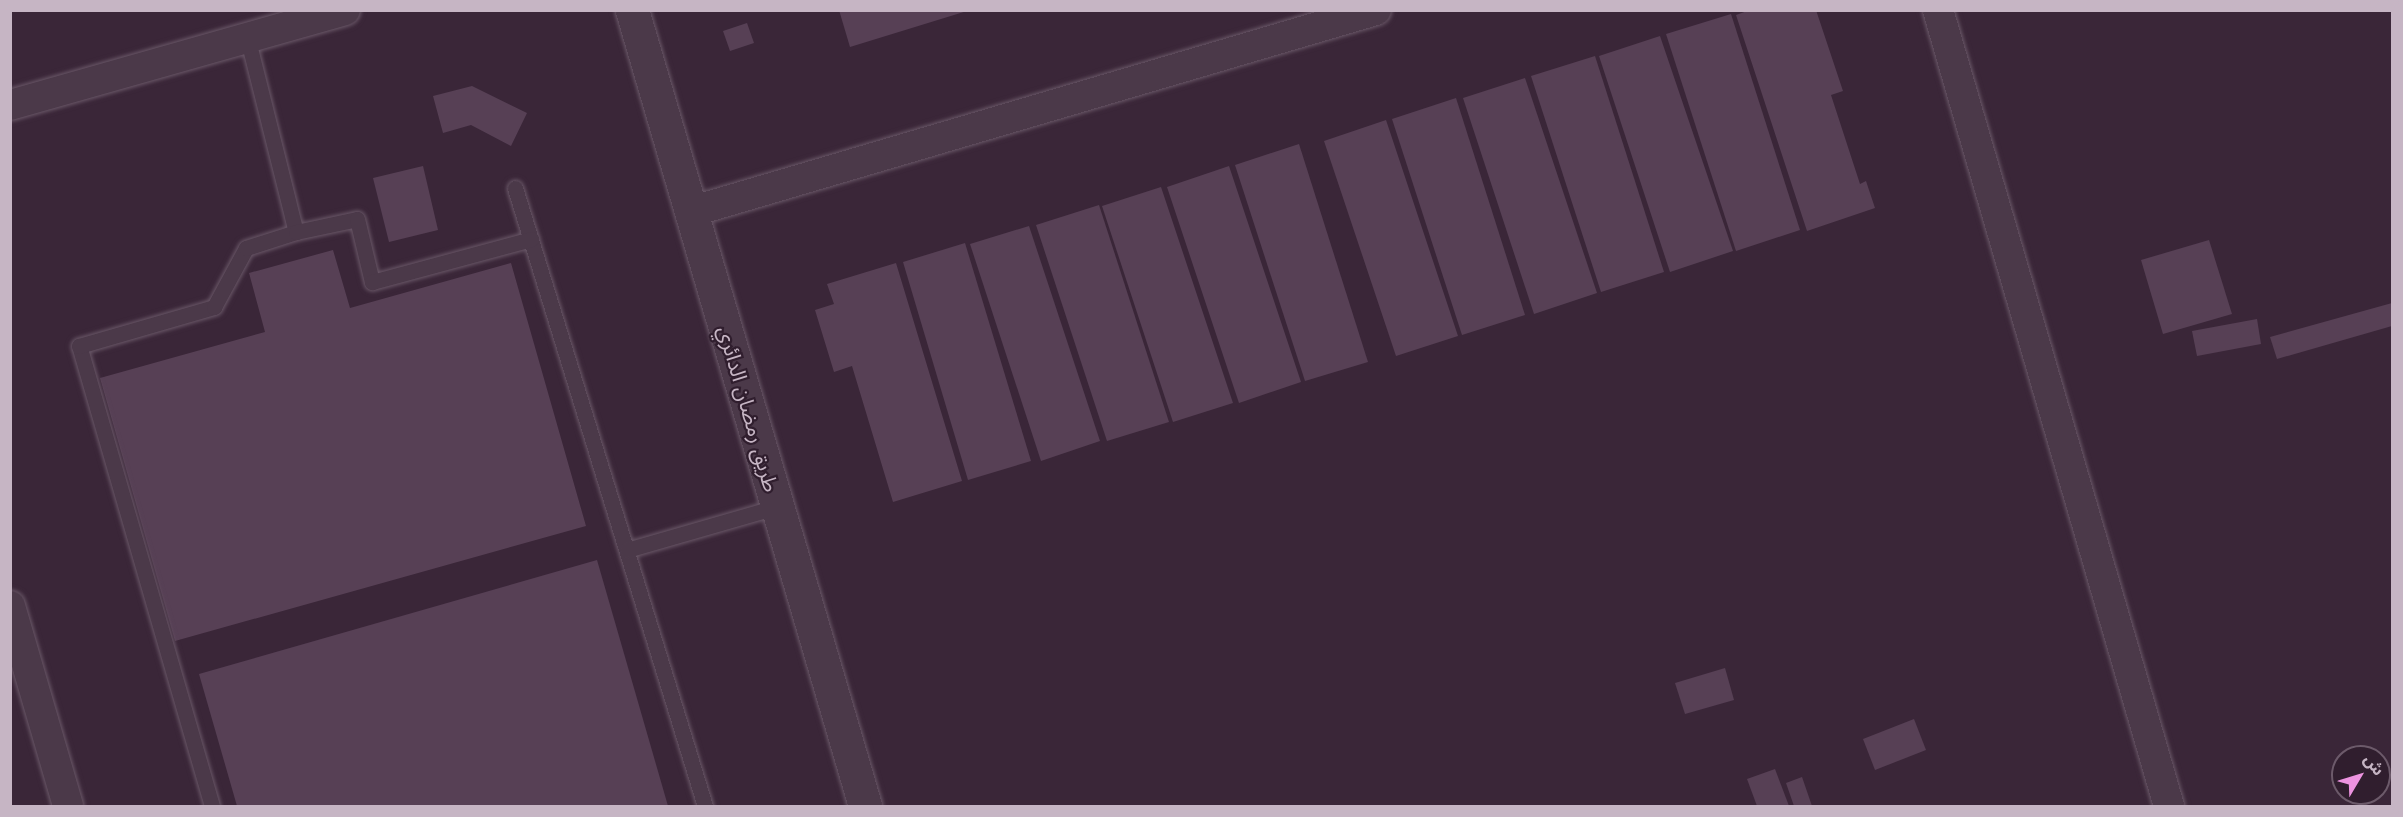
<!DOCTYPE html>
<html>
<head>
<meta charset="utf-8">
<style>
  body { margin:0 }
  #map { position:relative; width:2403px; height:817px; overflow:hidden; background:#3a2638; font-family:Arial,"Noto Sans Arabic",sans-serif }
  div>[style] { position:absolute }
  .building>* { inset:0; background:#574055 }
  .roads { filter:drop-shadow(0 0 2px #695767) drop-shadow(0 0 2px #695767) }
  .service>* { height:15px; margin:-7.5px; padding:0 7.5px; transform-origin:7.5px; border-radius:7.5px; background:#4b3949 }
  .minor>* { height:30px; margin:-15px; padding:0 15px; transform-origin:15px; border-radius:15px; background:#4b3949 }
  .tertiary>* { height:33px; margin:-16.5px; padding:0 16.5px; transform-origin:16.5px; border-radius:16.5px; background:#4b3949 }
  span { translate:-50% -50%; white-space:nowrap; text-align:center; line-height:1.15; -webkit-text-stroke:4.5px #301e2e; paint-order:stroke }
  .street-label { font-size:21px; color:#c6b5c4 }
  .frame { position:absolute; inset:0; border:12px solid #c6b5c4; pointer-events:none }
  .north { position:absolute; left:2331px; top:745px; width:60px; height:60px; box-sizing:border-box; background:#301e2e; border:2px solid #6c5a6a; border-radius:50%; rotate:52deg; font-size:16px; font-weight:700; line-height:24px; text-align:center; color:#c6b5c4 }
  .north::after { content:''; display:block; margin:auto; width:21px; height:27px; background:#ed93e0; clip-path:polygon(50% 0,100% 100%,50% 72%,0 100%) }
</style>
</head>
<body>
<div id="map">
  <div class="building">
    <i style="clip-path:polygon(839px 10px,967px 10px,967px 11px,850px 47px)"></i>
    <i style="clip-path:polygon(1750px 10px,1816px 10px,1843px 91px,1831px 95px,1860px 184px,1866px 181px,1875px 208px,1807px 231px,1736px 15px)"></i>
    <i style="clip-path:polygon(1731px 14px,1800px 230px,1736px 251px,1666px 34px)"></i>
    <i style="clip-path:polygon(747px 23px,754px 43px,730px 51px,723px 31px)"></i>
    <i style="clip-path:polygon(1660px 36px,1733px 251px,1670px 272px,1599px 56px)"></i>
    <i style="clip-path:polygon(1595px 56px,1664px 272px,1601px 292px,1531px 76px)"></i>
    <i style="clip-path:polygon(1525px 78px,1597px 293px,1534px 314px,1463px 98px)"></i>
    <i style="clip-path:polygon(472px 86px,527px 113px,511px 146px,471px 125px,443px 133px,433px 96px)"></i>
    <i style="clip-path:polygon(1456px 98px,1525px 315px,1462px 335px,1392px 119px)"></i>
    <i style="clip-path:polygon(1386px 120px,1458px 336px,1396px 356px,1324px 141px)"></i>
    <i style="clip-path:polygon(1299px 144px,1368px 362px,1305px 381px,1235px 165px)"></i>
    <i style="clip-path:polygon(423px 166px,438px 230px,389px 242px,373px 178px)"></i>
    <i style="clip-path:polygon(1229px 166px,1301px 382px,1239px 403px,1167px 187px)"></i>
    <i style="clip-path:polygon(1161px 187px,1233px 403px,1173px 422px,1102px 206px)"></i>
    <i style="clip-path:polygon(1099px 205px,1169px 422px,1107px 441px,1036px 225px)"></i>
    <i style="clip-path:polygon(1029px 226px,1100px 441px,1041px 461px,970px 244px)"></i>
    <i style="clip-path:polygon(2209px 240px,2232px 314px,2163px 334px,2141px 260px)"></i>
    <i style="clip-path:polygon(965px 243px,1031px 461px,968px 480px,903px 262px)"></i>
    <i style="clip-path:polygon(333px 250px,350px 308px,511px 263px,586px 526px,175px 641px,100px 378px,265px 332px,249px 273px)"></i>
    <i style="clip-path:polygon(896px 263px,962px 481px,893px 502px,852px 366px,834px 372px,815px 310px,834px 304px,827px 284px)"></i>
    <i style="clip-path:polygon(2392px 303px,2392px 326px,2277px 359px,2270px 337px)"></i>
    <i style="clip-path:polygon(2257px 319px,2261px 344px,2197px 356px,2192px 331px)"></i>
    <i style="clip-path:polygon(597px 560px,668px 806px,237px 806px,199px 674px)"></i>
    <i style="clip-path:polygon(1725px 668px,1734px 700px,1685px 714px,1675px 683px)"></i>
    <i style="clip-path:polygon(1914px 719px,1926px 750px,1875px 770px,1863px 739px)"></i>
    <i style="clip-path:polygon(1775px 769px,1789px 806px,1757px 806px,1747px 779px)"></i>
    <i style="clip-path:polygon(1802px 777px,1812px 806px,1794px 806px,1786px 783px)"></i>
  </div>
  <div class="roads">
    <div class="service">
      <i style="left:247px;top:36px;width:202px;rotate:76deg"></i>
      <i style="left:515px;top:188px;width:647px;rotate:72.91deg"></i>
      <i style="left:627px;top:550px;width:155px;rotate:-16.1deg"></i>
      <i style="left:212px;top:806px;width:479px;rotate:-106.1deg"></i>
      <i style="left:79px;top:346px;width:141px;rotate:-16.1deg"></i>
      <i style="left:214px;top:307px;width:67px;rotate:-61.5deg"></i>
      <i style="left:246px;top:248px;width:52px;rotate:-17.7deg"></i>
      <i style="left:296px;top:232px;width:62px;rotate:-12deg"></i>
      <i style="left:357px;top:219px;width:65px;rotate:76.6deg"></i>
      <i style="left:372px;top:282px;width:165px;rotate:-15.1deg"></i>
    </div>
    <div class="minor">
      <i style="left:1938px;top:10px;width:829px;rotate:73.82deg"></i>
      <i style="left:10px;top:105px;width:348px;rotate:-15.8deg"></i>
      <i style="left:690px;top:212px;width:715px;rotate:-16.41deg"></i>
      <i style="left:10px;top:606px;width:208px;rotate:73.8deg"></i>
    </div>
    <div class="tertiary">
      <i style="left:632px;top:10px;width:829px;rotate:73.68deg"></i>
    </div>
  </div>
  <div class="street-label">
    <span style="left:748px;top:409px;rotate:74deg">طريق رمضان الدائري</span>
  </div>
  <div class="frame"></div>
  <div class="north">ش</div>
</div>
</body>
</html>
